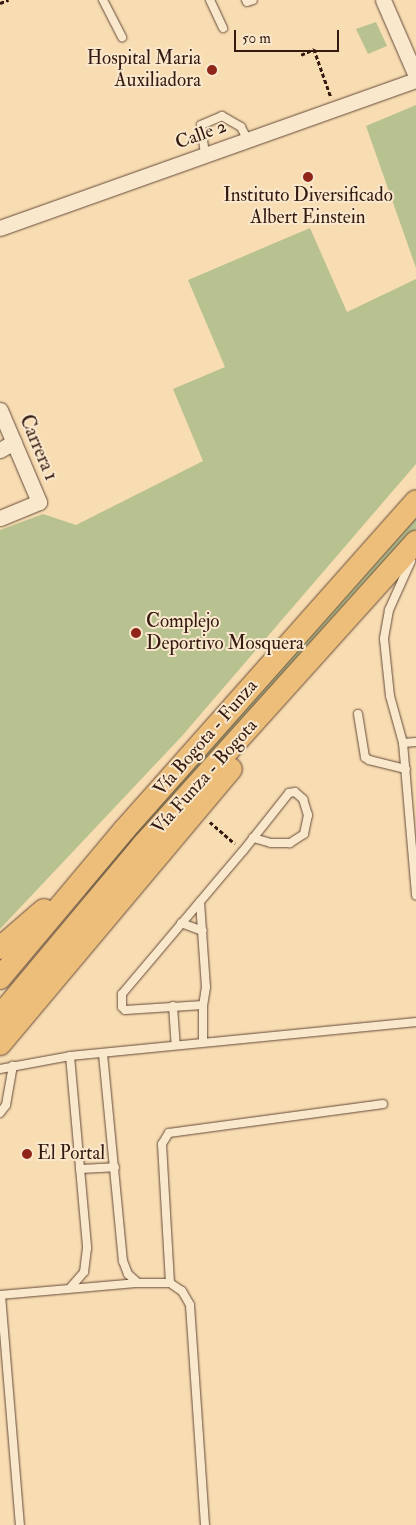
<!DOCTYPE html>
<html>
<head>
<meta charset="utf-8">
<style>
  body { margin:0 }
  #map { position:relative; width:416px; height:1525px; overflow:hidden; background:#f8dcb2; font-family:"IM FELL Double Pica",serif }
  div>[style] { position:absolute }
  .green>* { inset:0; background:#b8c290 }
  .path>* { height:2.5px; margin-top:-1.25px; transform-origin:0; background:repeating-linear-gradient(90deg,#331910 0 4px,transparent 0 6.5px) }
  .roads { filter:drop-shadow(0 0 1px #644a38) drop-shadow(0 0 1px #644a38) }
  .service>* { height:8px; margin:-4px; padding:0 4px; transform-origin:4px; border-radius:4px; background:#fae8cd }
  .minor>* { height:15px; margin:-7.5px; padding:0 7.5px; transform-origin:7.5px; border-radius:7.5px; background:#fae8cd }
  .primary>* { height:22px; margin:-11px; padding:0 11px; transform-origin:11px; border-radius:11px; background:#ecbe79 }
  .dots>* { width:14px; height:14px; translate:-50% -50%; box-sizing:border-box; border:2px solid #fae8cd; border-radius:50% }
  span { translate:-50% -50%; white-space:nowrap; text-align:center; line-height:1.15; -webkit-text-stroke:4px #fae8cd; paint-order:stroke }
  .poi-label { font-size:19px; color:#331910 }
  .right { translate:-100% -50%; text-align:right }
  .left { translate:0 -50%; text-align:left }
  .street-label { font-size:19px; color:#331910 }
  .scale { position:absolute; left:234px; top:30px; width:105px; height:22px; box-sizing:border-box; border:2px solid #331910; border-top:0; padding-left:6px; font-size:15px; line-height:18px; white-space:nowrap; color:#331910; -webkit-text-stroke:4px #fae8cd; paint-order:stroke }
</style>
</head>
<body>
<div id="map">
  <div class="green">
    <i style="clip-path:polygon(376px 22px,387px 46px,368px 54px,356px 29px)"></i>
    <i style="clip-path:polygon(416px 105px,416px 268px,366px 126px)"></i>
    <i style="clip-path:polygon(310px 228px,347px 312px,416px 279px,416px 464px,182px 736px,0 929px,0 530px,43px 514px,76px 525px,203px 461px,173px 389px,225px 367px,188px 280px)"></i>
    <i style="clip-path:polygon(416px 518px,416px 529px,88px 896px,83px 891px)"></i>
  </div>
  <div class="path">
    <i style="left:0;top:3px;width:9px;rotate:-21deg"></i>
    <i style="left:301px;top:55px;width:14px;rotate:-25deg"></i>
    <i style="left:314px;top:49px;width:51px;rotate:70.5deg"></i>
    <i style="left:210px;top:822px;width:33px;rotate:41deg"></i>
  </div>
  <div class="roads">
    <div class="service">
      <i style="left:103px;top:0;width:42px;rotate:62.8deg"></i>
      <i style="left:210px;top:0;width:31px;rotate:65deg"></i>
      <i style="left:246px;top:0;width:2px;rotate:63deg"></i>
      <i style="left:247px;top:2px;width:6px;rotate:-18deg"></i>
      <i style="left:205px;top:154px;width:29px;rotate:-98deg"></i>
      <i style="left:201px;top:125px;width:23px;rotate:-23deg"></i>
      <i style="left:222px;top:116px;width:22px;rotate:30deg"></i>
      <i style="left:241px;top:127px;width:13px;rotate:63deg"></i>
      <i style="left:411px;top:561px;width:54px;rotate:114.2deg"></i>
      <i style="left:389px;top:610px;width:29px;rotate:100deg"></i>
      <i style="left:384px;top:639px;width:57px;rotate:84deg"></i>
      <i style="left:390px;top:696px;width:49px;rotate:74.5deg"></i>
      <i style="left:403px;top:743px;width:153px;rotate:85.1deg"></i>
      <i style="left:358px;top:714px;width:44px;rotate:80.8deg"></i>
      <i style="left:365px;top:757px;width:5px;rotate:37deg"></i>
      <i style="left:369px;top:760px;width:38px;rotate:14deg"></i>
      <i style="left:403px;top:743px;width:13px;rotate:-4deg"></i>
      <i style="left:200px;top:902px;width:85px;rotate:86deg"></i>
      <i style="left:206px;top:987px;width:18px;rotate:99deg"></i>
      <i style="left:203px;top:1005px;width:37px;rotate:90deg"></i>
      <i style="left:181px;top:923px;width:23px;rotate:20deg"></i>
      <i style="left:203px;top:1005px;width:78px;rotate:176.3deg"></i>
      <i style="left:125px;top:1010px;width:4px;rotate:-135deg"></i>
      <i style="left:122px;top:1007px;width:13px;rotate:-90deg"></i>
      <i style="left:122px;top:994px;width:187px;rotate:-49.8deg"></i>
      <i style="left:243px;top:851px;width:74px;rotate:-51.6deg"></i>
      <i style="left:289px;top:793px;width:6px;rotate:-9deg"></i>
      <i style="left:295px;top:792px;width:11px;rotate:41deg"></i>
      <i style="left:303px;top:799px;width:17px;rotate:73deg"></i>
      <i style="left:308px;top:815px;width:19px;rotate:102deg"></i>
      <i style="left:304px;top:834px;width:17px;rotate:147deg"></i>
      <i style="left:290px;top:843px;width:19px;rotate:180deg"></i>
      <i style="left:271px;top:843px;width:19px;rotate:-164deg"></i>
      <i style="left:173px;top:1006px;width:39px;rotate:86deg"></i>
      <i style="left:103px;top:1054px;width:208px;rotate:84.5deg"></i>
      <i style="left:123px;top:1261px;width:14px;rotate:69deg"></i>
      <i style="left:128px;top:1274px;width:13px;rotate:42deg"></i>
      <i style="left:70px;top:1056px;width:193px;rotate:84.9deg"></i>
      <i style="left:87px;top:1248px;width:24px;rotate:97deg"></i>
      <i style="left:84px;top:1272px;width:20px;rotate:131deg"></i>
      <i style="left:0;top:1069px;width:71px;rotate:-10.5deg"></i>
      <i style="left:70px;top:1056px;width:348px;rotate:-5.6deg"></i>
      <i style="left:0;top:1113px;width:10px;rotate:-53deg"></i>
      <i style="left:6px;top:1105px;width:40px;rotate:-80deg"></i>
      <i style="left:80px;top:1169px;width:35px;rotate:-3deg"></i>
      <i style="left:170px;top:1283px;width:139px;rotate:-93.3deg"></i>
      <i style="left:162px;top:1144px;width:13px;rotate:-58deg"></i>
      <i style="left:169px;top:1133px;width:216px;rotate:-7.7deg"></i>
      <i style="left:0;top:1295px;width:139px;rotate:-5deg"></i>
      <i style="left:138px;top:1283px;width:32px"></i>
      <i style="left:170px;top:1283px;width:14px;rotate:34deg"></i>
      <i style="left:182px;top:1291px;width:16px;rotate:60deg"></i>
      <i style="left:190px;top:1305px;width:221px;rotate:86.1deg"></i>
      <i style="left:1px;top:1295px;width:231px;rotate:85.3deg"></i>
    </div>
    <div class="minor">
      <i style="left:383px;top:0;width:83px;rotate:66.5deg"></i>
      <i style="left:0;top:228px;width:442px;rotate:-19.6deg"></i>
      <i style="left:0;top:410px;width:100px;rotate:67deg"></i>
      <i style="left:39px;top:502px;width:42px;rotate:157.7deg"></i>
      <i style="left:0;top:450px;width:16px;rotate:-30deg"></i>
    </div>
    <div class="primary">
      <i style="left:0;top:948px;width:58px;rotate:-40.8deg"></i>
      <i style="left:0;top:978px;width:194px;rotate:-50deg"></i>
      <i style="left:125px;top:829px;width:438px;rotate:-48.4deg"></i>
      <i style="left:0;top:1016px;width:223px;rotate:-50.1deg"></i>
      <i style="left:143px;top:845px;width:408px;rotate:-48deg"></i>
      <i style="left:0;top:1044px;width:359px;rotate:-50deg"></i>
    </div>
  </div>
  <div class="dots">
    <i style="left:212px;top:70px;background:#8f2418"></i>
    <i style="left:308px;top:177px;background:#8f2418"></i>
    <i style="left:136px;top:633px;background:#8f2418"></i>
    <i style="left:27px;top:1154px;background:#8f2418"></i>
  </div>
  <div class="poi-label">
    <span class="right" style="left:201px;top:70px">Hospital Maria<br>Auxiliadora</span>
    <span style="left:308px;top:207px">Instituto Diversificado<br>Albert Einstein</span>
    <span class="left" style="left:146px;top:633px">Complejo<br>Deportivo Mosquera</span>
    <span class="left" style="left:37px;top:1154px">El Portal</span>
  </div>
  <div class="street-label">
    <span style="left:201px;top:135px;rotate:-20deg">Calle 2</span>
    <span style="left:38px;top:448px;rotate:67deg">Carrera 1</span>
    <span style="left:206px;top:738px;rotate:-49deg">Vía Bogota - Funza</span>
    <span style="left:205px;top:777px;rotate:-48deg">Vía Funza - Bogota</span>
  </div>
  <div class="scale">50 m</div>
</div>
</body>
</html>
